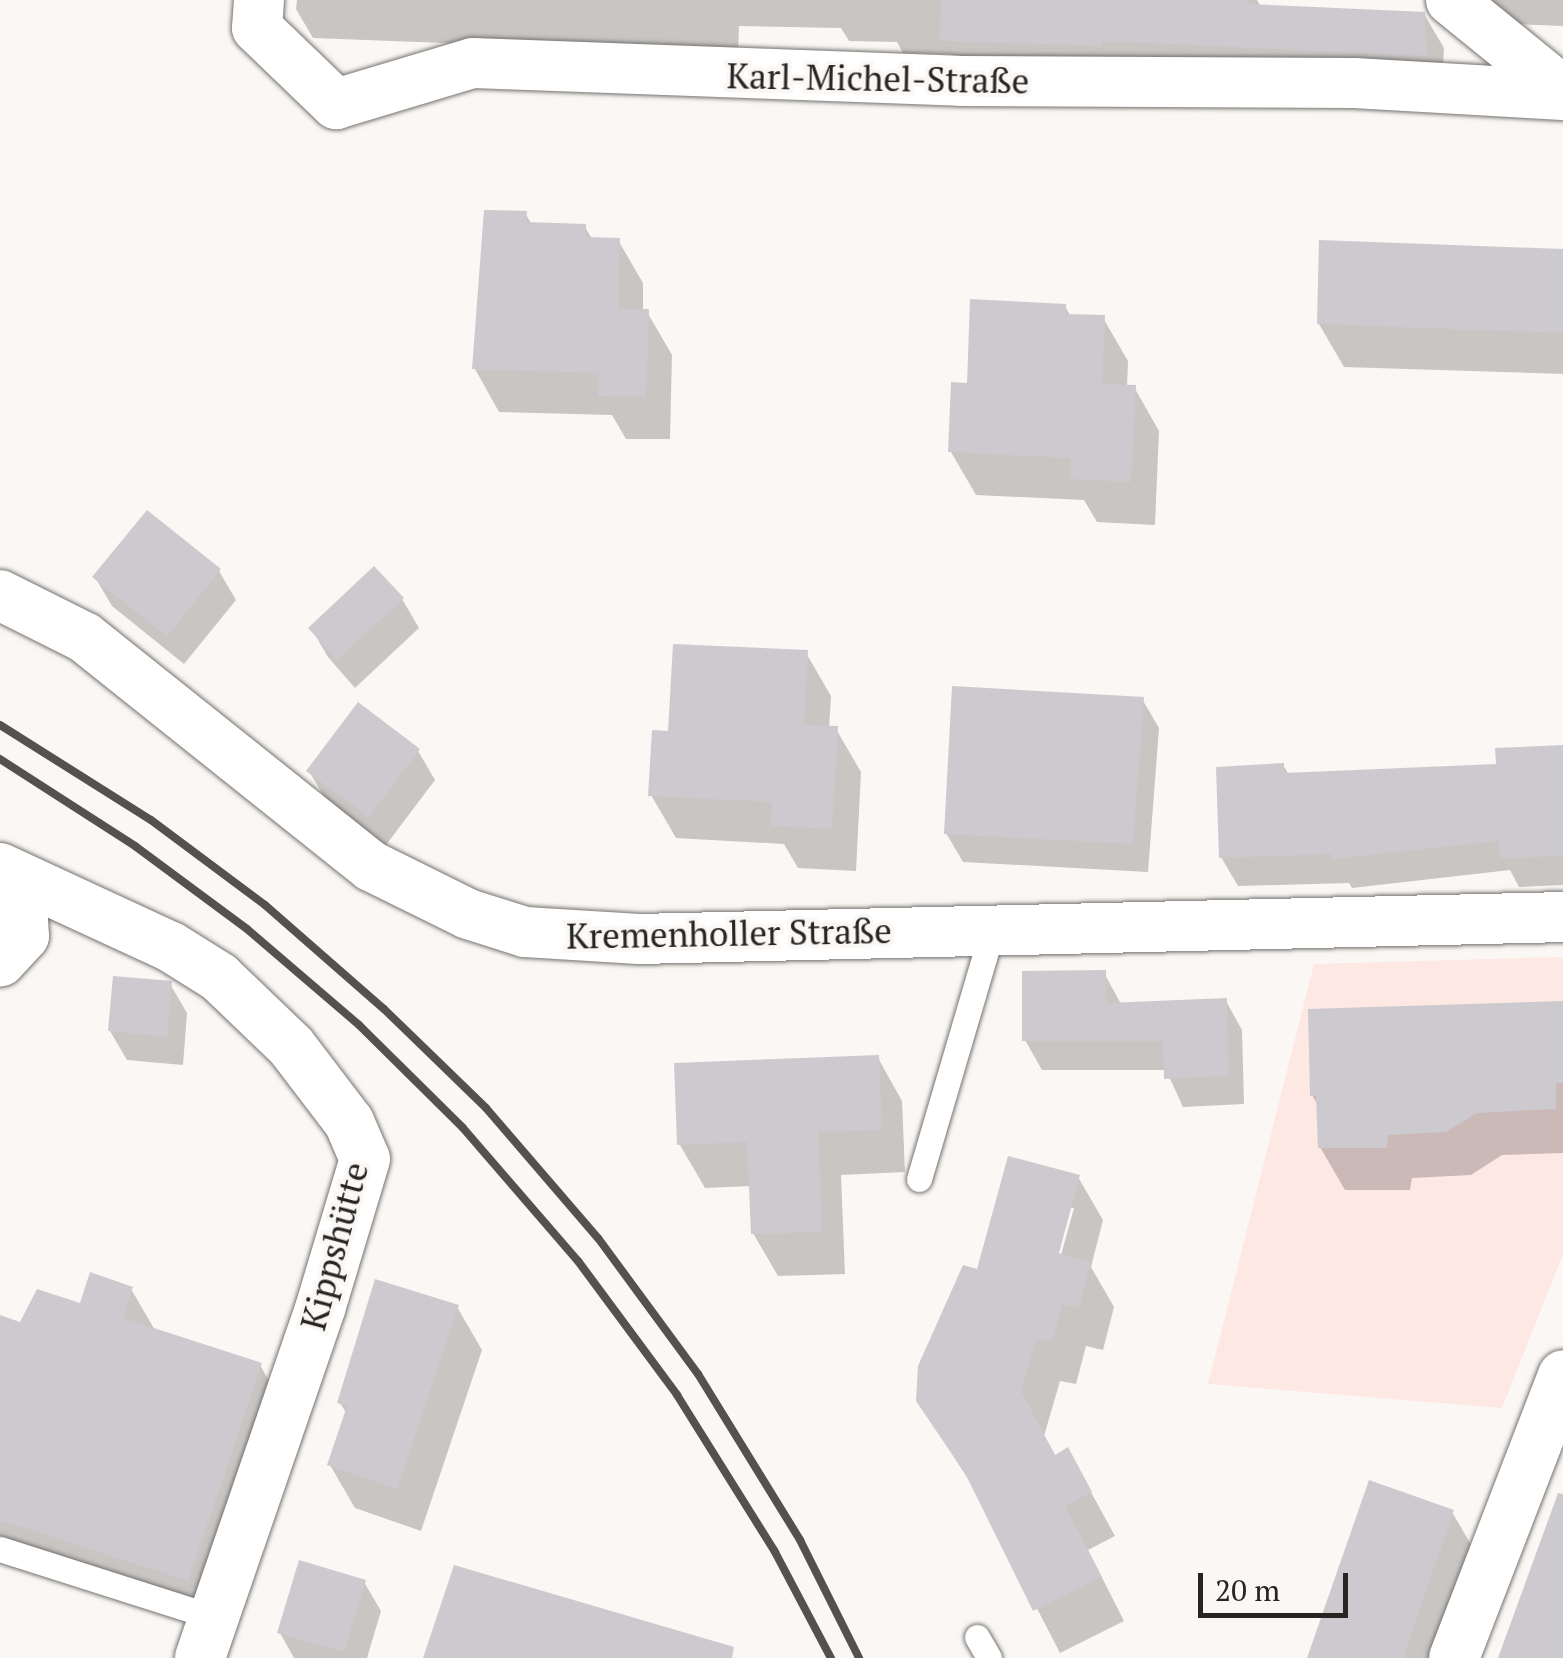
<!DOCTYPE html>
<html>
<head>
<meta charset="utf-8">
<style>
  body { margin:0 }
  #map { position:relative; width:1563px; height:1658px; overflow:hidden; background:#faf7f4; font-family:"PT Serif",serif }
  div>[style] { position:absolute }
  .education>* { inset:0; background:#fde8e4 }
  .shadow>* { inset:0; background:#0003 }
  .building>* { inset:0; background:#cccace }
  .roads { filter:drop-shadow(0 0 2px #757370) drop-shadow(0 0 2px #757370) }
  .service>* { height:25px; margin:-12.5px; padding:0 12.5px; transform-origin:12.5px; border-radius:12.5px; background:#fff }
  .minor>* { height:50px; margin:-25px; padding:0 25px; transform-origin:25px; border-radius:25px; background:#fff }
  .rail>* { height:8px; margin:-4px; padding:0 4px; transform-origin:4px; border-radius:4px; background:#545251 }
  span { translate:-50% -50%; white-space:nowrap; text-align:center; line-height:1.15; -webkit-text-stroke:8px #faf7f4; paint-order:stroke }
  .street-label { font-size:35px; color:#262524 }
  .scale { position:absolute; left:1198px; top:1573px; width:150px; height:45px; box-sizing:border-box; border:5px solid #262524; border-top:0; padding-left:12px; font-size:30px; line-height:35px; white-space:nowrap; color:#262524; -webkit-text-stroke:8px #faf7f4; paint-order:stroke }
</style>
</head>
<body>
<div id="map">
  <div class="education">
    <i style="clip-path:polygon(1563px 957px,1563px 1254px,1502px 1408px,1208px 1384px,1314px 964px)"></i>
  </div>
  <div class="shadow">
    <i style="clip-path:polygon(297px 0,1257px 0,1261px 7px,1424px 14px,1444px 48px,1442px 84px,959px 69px,951px 54px,903px 53px,897px 42px,849px 41px,841px 28px,739px 26px,738px 54px,313px 38px,296px 9px)"></i>
    <i style="clip-path:polygon(1463px 0,1563px 0,1563px 26px,1510px 24px)"></i>
    <i style="clip-path:polygon(525px 213px,532px 225px,585px 227px,592px 239px,618px 240px,643px 283px,643px 312px,647px 312px,672px 355px,670px 439px,626px 439px,612px 415px,499px 412px,475px 369px)"></i>
    <i style="clip-path:polygon(1563px 251px,1563px 374px,1344px 367px,1319px 324px)"></i>
    <i style="clip-path:polygon(1065px 306px,1071px 317px,1103px 318px,1128px 361px,1127px 387px,1134px 387px,1159px 431px,1155px 525px,1097px 522px,1084px 500px,976px 495px,951px 452px,970px 386px)"></i>
    <i style="clip-path:polygon(219px 571px,236px 600px,184px 664px,112px 606px,95px 577px)"></i>
    <i style="clip-path:polygon(402px 599px,419px 628px,355px 688px,328px 657px,311px 628px)"></i>
    <i style="clip-path:polygon(806px 653px,831px 696px,829px 729px,836px 729px,861px 772px,856px 871px,798px 868px,784px 844px,676px 838px,651px 795px,671px 733px)"></i>
    <i style="clip-path:polygon(1142px 699px,1159px 728px,1148px 872px,963px 862px,946px 833px)"></i>
    <i style="clip-path:polygon(418px 751px,435px 780px,386px 845px,326px 800px,309px 771px)"></i>
    <i style="clip-path:polygon(1563px 752px,1563px 885px,1519px 887px,1510px 870px,1352px 888px,1349px 883px,1238px 886px,1221px 857px,1283px 765px,1289px 775px,1498px 766px)"></i>
    <i style="clip-path:polygon(1104px 973px,1121px 1004px,1226px 1001px,1242px 1030px,1244px 1104px,1183px 1107px,1166px 1070px,1042px 1070px,1025px 1040px)"></i>
    <i style="clip-path:polygon(170px 984px,187px 1013px,183px 1065px,127px 1060px,110px 1031px)"></i>
    <i style="clip-path:polygon(1563px 1004px,1563px 1153px,1502px 1155px,1471px 1175px,1412px 1178px,1410px 1190px,1345px 1190px,1320px 1147px,1319px 1107px,1312px 1095px)"></i>
    <i style="clip-path:polygon(878px 1058px,902px 1101px,905px 1172px,841px 1175px,845px 1274px,778px 1276px,753px 1233px,751px 1186px,705px 1188px,680px 1145px)"></i>
    <i style="clip-path:polygon(evenodd,1078px 1177px,1103px 1220px,1091px 1267px,1114px 1307px,1103px 1350px,1086px 1346px,1076px 1384px,1060px 1381px,1044px 1436px,1056px 1457px,1068px 1450px,1115px 1536px,1088px 1550px,1124px 1621px,1060px 1653px,980px 1498px,918px 1400px,979px 1272px,1078px 1177px,1068px 1208px,1074px 1208px,1058px 1266px,1053px 1265px,1068px 1208px)"></i>
    <i style="clip-path:polygon(131px 1289px,156px 1332px,260px 1365px,287px 1412px,215px 1627px,0 1558px,0 1317px,21px 1325px)"></i>
    <i style="clip-path:polygon(457px 1307px,482px 1350px,421px 1531px,355px 1508px,330px 1465px,347px 1414px,340px 1403px)"></i>
    <i style="clip-path:polygon(1452px 1512px,1477px 1555px,1442px 1658px,1310px 1658px)"></i>
    <i style="clip-path:polygon(364px 1582px,381px 1611px,367px 1658px,294px 1658px,280px 1633px)"></i>
  </div>
  <div class="building">
    <i style="clip-path:polygon(941px 0,1249px 0,1248px 4px,1425px 12px,1427px 56px,1102px 41px,1102px 46px,940px 41px)"></i>
    <i style="clip-path:polygon(484px 210px,527px 211px,526px 222px,586px 224px,586px 237px,620px 238px,618px 309px,649px 309px,646px 397px,598px 396px,599px 373px,472px 369px)"></i>
    <i style="clip-path:polygon(1319px 240px,1563px 249px,1563px 333px,1317px 324px)"></i>
    <i style="clip-path:polygon(970px 299px,1066px 304px,1066px 314px,1105px 315px,1102px 384px,1136px 385px,1131px 482px,1070px 479px,1071px 458px,948px 452px,951px 382px,967px 383px)"></i>
    <i style="clip-path:polygon(147px 510px,221px 569px,167px 636px,92px 577px)"></i>
    <i style="clip-path:polygon(374px 566px,404px 598px,337px 660px,308px 628px)"></i>
    <i style="clip-path:polygon(673px 644px,808px 650px,804px 725px,838px 726px,832px 829px,771px 826px,772px 802px,648px 796px,652px 730px,668px 731px)"></i>
    <i style="clip-path:polygon(952px 686px,1144px 697px,1133px 844px,944px 834px)"></i>
    <i style="clip-path:polygon(358px 702px,420px 749px,369px 817px,306px 771px)"></i>
    <i style="clip-path:polygon(1563px 745px,1563px 856px,1500px 858px,1499px 841px,1332px 859px,1332px 854px,1219px 858px,1216px 767px,1284px 763px,1284px 773px,1496px 764px,1495px 748px)"></i>
    <i style="clip-path:polygon(1106px 970px,1106px 1003px,1227px 998px,1228px 1076px,1164px 1079px,1163px 1041px,1022px 1041px,1022px 971px)"></i>
    <i style="clip-path:polygon(113px 976px,172px 981px,167px 1037px,108px 1031px)"></i>
    <i style="clip-path:polygon(1563px 1001px,1563px 1083px,1556px 1083px,1556px 1109px,1477px 1113px,1446px 1132px,1388px 1135px,1387px 1148px,1318px 1148px,1316px 1096px,1310px 1096px,1308px 1009px)"></i>
    <i style="clip-path:polygon(879px 1055px,882px 1130px,818px 1132px,822px 1232px,751px 1234px,747px 1142px,677px 1145px,674px 1063px)"></i>
    <i style="clip-path:polygon(1008px 1156px,1080px 1175px,1059px 1253px,1091px 1262px,1079px 1308px,1062px 1304px,1052px 1342px,1036px 1339px,1021px 1391px,1055px 1455px,1068px 1447px,1092px 1492px,1065px 1506px,1102px 1577px,1033px 1611px,966px 1475px,916px 1401px,918px 1366px,963px 1265px,977px 1269px)"></i>
    <i style="clip-path:polygon(90px 1272px,133px 1287px,123px 1318px,262px 1363px,188px 1581px,0 1520px,0 1315px,20px 1322px,37px 1289px,80px 1303px)"></i>
    <i style="clip-path:polygon(375px 1279px,459px 1305px,397px 1489px,327px 1465px,347px 1406px,337px 1403px)"></i>
    <i style="clip-path:polygon(1369px 1480px,1454px 1510px,1403px 1658px,1307px 1658px)"></i>
    <i style="clip-path:polygon(1558px 1493px,1563px 1494px,1563px 1658px,1498px 1658px)"></i>
    <i style="clip-path:polygon(299px 1560px,366px 1580px,344px 1652px,277px 1633px)"></i>
    <i style="clip-path:polygon(454px 1565px,734px 1647px,732px 1658px,423px 1658px)"></i>
  </div>
  <div class="roads">
    <div class="service">
      <i style="left:919px;top:1179px;width:259px;rotate:-73.6deg"></i>
      <i style="left:0;top:1549px;width:224px;rotate:17.7deg"></i>
      <i style="left:977px;top:1637px;width:24px;rotate:60deg"></i>
    </div>
    <div class="minor">
      <i style="left:259px;top:0;width:28px;rotate:94deg"></i>
      <i style="left:257px;top:28px;width:110px;rotate:43.9deg"></i>
      <i style="left:336px;top:104px;width:143px;rotate:-16.7deg"></i>
      <i style="left:473px;top:63px;width:489px;rotate:2.1deg"></i>
      <i style="left:962px;top:81px;width:392px;rotate:0.3deg"></i>
      <i style="left:1354px;top:83px;width:209px;rotate:3.3deg"></i>
      <i style="left:1451px;top:0;width:144px;rotate:39.1deg"></i>
      <i style="left:0;top:595px;width:94px;rotate:26.6deg"></i>
      <i style="left:84px;top:637px;width:367px;rotate:38.6deg"></i>
      <i style="left:371px;top:866px;width:108px;rotate:26.3deg"></i>
      <i style="left:468px;top:914px;width:60px;rotate:17.5deg"></i>
      <i style="left:525px;top:932px;width:114px;rotate:3.5deg"></i>
      <i style="left:639px;top:939px;width:924px;rotate:-1.36deg"></i>
      <i style="left:0;top:868px;width:188px;rotate:24.8deg"></i>
      <i style="left:171px;top:947px;width:57px;rotate:32deg"></i>
      <i style="left:219px;top:977px;width:100px;rotate:43.8deg"></i>
      <i style="left:291px;top:1046px;width:96px;rotate:52.7deg"></i>
      <i style="left:349px;top:1122px;width:40px;rotate:66.6deg"></i>
      <i style="left:365px;top:1159px;width:157px;rotate:106.7deg"></i>
      <i style="left:320px;top:1309px;width:369px;rotate:109deg"></i>
      <i style="left:0;top:873px;width:35px;rotate:51deg"></i>
      <i style="left:22px;top:900px;width:36px;rotate:87deg"></i>
      <i style="left:24px;top:936px;width:35px;rotate:133deg"></i>
      <i style="left:1454px;top:1658px;width:303px;rotate:-68.9deg"></i>
    </div>
  </div>
  <div class="rail">
    <i style="left:0;top:725px;width:178px;rotate:32.2deg"></i>
    <i style="left:151px;top:820px;width:142px;rotate:36.7deg"></i>
    <i style="left:265px;top:905px;width:158px;rotate:41.2deg"></i>
    <i style="left:384px;top:1009px;width:142px;rotate:44.1deg"></i>
    <i style="left:486px;top:1108px;width:172px;rotate:49.3deg"></i>
    <i style="left:598px;top:1238px;width:169px;rotate:53.7deg"></i>
    <i style="left:698px;top:1374px;width:195px;rotate:58.4deg"></i>
    <i style="left:800px;top:1540px;width:132px;rotate:63.4deg"></i>
    <i style="left:0;top:759px;width:161px;rotate:32.8deg"></i>
    <i style="left:135px;top:846px;width:139px;rotate:36.5deg"></i>
    <i style="left:247px;top:929px;width:148px;rotate:40.6deg"></i>
    <i style="left:359px;top:1025px;width:146px;rotate:44.7deg"></i>
    <i style="left:463px;top:1128px;width:176px;rotate:49.2deg"></i>
    <i style="left:578px;top:1261px;width:167px;rotate:53.5deg"></i>
    <i style="left:677px;top:1395px;width:185px;rotate:58deg"></i>
    <i style="left:775px;top:1552px;width:120px;rotate:62.2deg"></i>
  </div>
  <div class="street-label">
    <span style="left:878px;top:78px;rotate:1deg">Karl-Michel-Straße</span>
    <span style="left:729px;top:933px;rotate:-1deg">Kremenholler Straße</span>
    <span style="left:334px;top:1246px;rotate:-75deg">Kippshütte</span>
  </div>
  <div class="scale">20 m</div>
</div>
</body>
</html>
